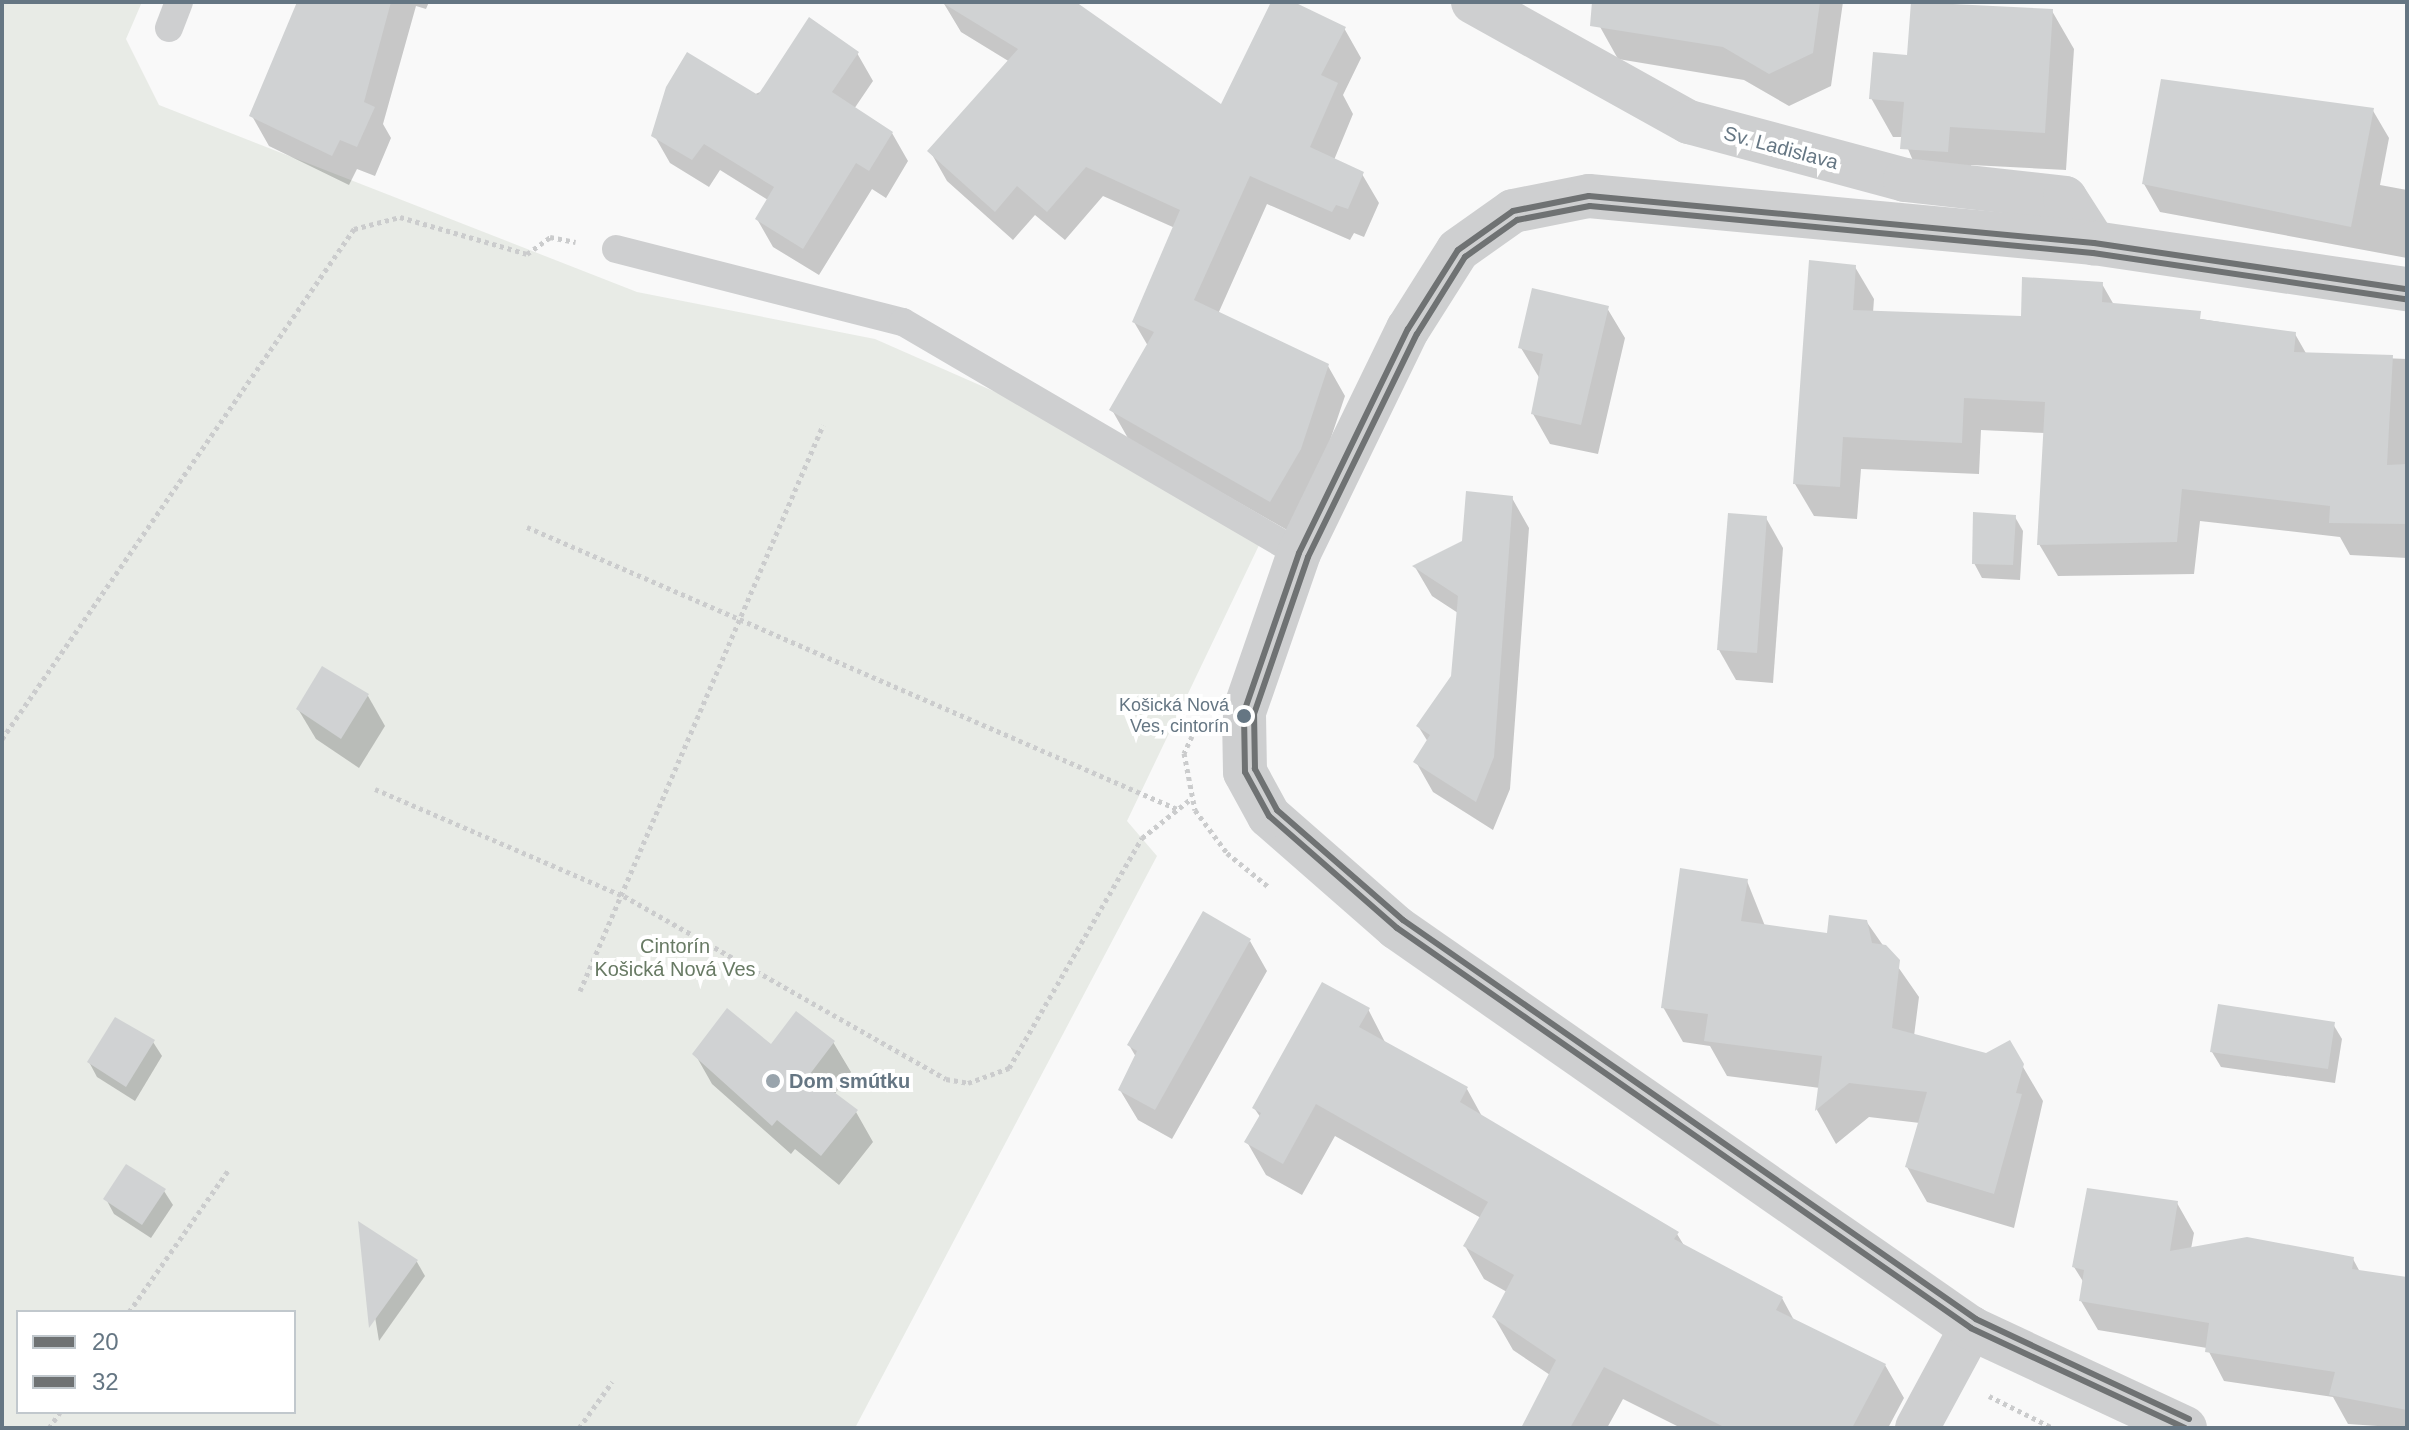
<!DOCTYPE html>
<html>
<head>
<meta charset="utf-8">
<style>
  body { margin:0 }
  #map { position:relative; width:2409px; height:1430px; overflow:hidden; background:#f9f9f9; font-family:Helvetica,sans-serif }
  div>[style] { position:absolute }
  .green>* { inset:0; background:#e8ebe6 }
  .shadow>* { inset:0; background:#0003 }
  .building>* { inset:0; background:#d0d2d3 }
  .path>* { height:5px; margin-top:-2.5px; transform-origin:0; background:repeating-linear-gradient(90deg,#cbcccd 0 4px,transparent 0 8px) }
  .lane>* { height:28px; margin:-14px; padding:0 14px; transform-origin:14px; border-radius:14px; background:#cecfd0 }
  .street>* { height:44px; margin:-22px; padding:0 22px; transform-origin:22px; border-radius:22px; background:#cecfd0 }
  .bus-1>* { height:6px; margin:-3px; padding:0 3px; transform-origin:3px; border-radius:3px; background:#6f7273 }
  .bus-2>* { height:6px; margin:-3px; padding:0 3px; transform-origin:3px; border-radius:3px; background:#6f7273 }
  .dots>* { width:22px; height:22px; translate:-50% -50%; box-sizing:border-box; border:4px solid #fff; border-radius:50% }
  span { translate:-50% -50%; white-space:nowrap; text-align:center; line-height:1.15; -webkit-text-stroke:8px #fff; paint-order:stroke }
  .bus-label { font-size:18px; color:#657683 }
  .right { translate:-100% -50%; text-align:right }
  .street-label { font-size:20px; color:#657683 }
  .park-label { font-size:20px; color:#687a64 }
  .poi-label { font-size:20px; color:#657683; font-weight:700 }
  .left { translate:0 -50%; text-align:left }
  .frame { position:absolute; inset:0; border:4px solid #657683; pointer-events:none }
  .legend { position:absolute; left:16px; top:1310px; width:280px; height:104px; box-sizing:border-box; background:#fff; border:2px solid #c1c8cd; margin:0; padding:10px 14px; list-style:none; font-size:24px; color:#657683 }
  .legend li { display:flex; align-items:center; gap:16px; height:40px }
  .legend b { width:40px; border:2px solid #c1c8cd }
</style>
</head>
<body>
<div id="map">
  <div class="green">
    <i style="clip-path:polygon(evenodd,2px 2px,142px 2px,126px 39px,159px 105px,637px 292px,875px 339px,1000px 394px,1262px 539px,1127px 821px,1157px 856px,855px 1428px,2px 1428px,2px 2px,18px 1312px,294px 1312px,294px 1412px,18px 1412px,18px 1312px)"></i>
  </div>
  <div class="shadow">
    <i style="clip-path:polygon(318px 2px,429px 2px,426px 9px,416px 6px,383px 124px,391px 138px,375px 176px,357px 169px,349px 185px,269px 146px,252px 116px)"></i>
    <i style="clip-path:polygon(943px 2px,1072px 2px,1222px 107px,1273px 2px,1290px 2px,1344px 28px,1361px 58px,1343px 95px,1353px 114px,1334px 160px,1362px 174px,1379px 203px,1364px 237px,1354px 233px,1350px 240px,1267px 204px,1218px 314px,1328px 366px,1345px 396px,1317px 479px,1287px 530px,1129px 440px,1112px 410px,1148px 346px,1134px 322px,1175px 228px,1103px 196px,1065px 240px,1035px 215px,1013px 240px,947px 181px,930px 151px,1010px 62px,961px 32px)"></i>
    <i style="clip-path:polygon(1600px 2px,1843px 2px,1831px 86px,1789px 106px,1744px 80px,1618px 59px,1599px 25px)"></i>
    <i style="clip-path:polygon(1913px 2px,2052px 11px,2074px 49px,2066px 170px,1971px 165px,1969px 190px,1924px 187px,1903px 137px,1893px 137px,1871px 98px,1909px 57px)"></i>
    <i style="clip-path:polygon(857px 53px,873px 81px,854px 109px,892px 133px,908px 161px,886px 198px,872px 189px,819px 275px,773px 247px,757px 219px,768px 200px,720px 170px,709px 187px,670px 163px,654px 135px)"></i>
    <i style="clip-path:polygon(2372px 109px,2389px 138px,2380px 185px,2407px 190px,2407px 258px,2160px 212px,2144px 184px)"></i>
    <i style="clip-path:polygon(1855px 267px,1874px 299px,1873px 313px,2023px 318px,2102px 284px,2114px 305px,2295px 334px,2307px 355px,2407px 359px,2407px 558px,2350px 555px,2340px 537px,2200px 521px,2194px 574px,2058px 576px,2039px 544px,2045px 433px,1981px 430px,1979px 474px,1861px 469px,1857px 519px,1814px 516px,1795px 484px)"></i>
    <i style="clip-path:polygon(1607px 308px,1625px 338px,1598px 454px,1550px 444px,1533px 414px,1540px 379px,1521px 348px)"></i>
    <i style="clip-path:polygon(1512px 498px,1529px 528px,1510px 789px,1493px 830px,1433px 792px,1416px 762px,1428px 742px,1418px 726px,1453px 676px,1458px 613px,1432px 596px,1415px 567px,1464px 543px)"></i>
    <i style="clip-path:polygon(2015px 517px,2023px 531px,2020px 580px,1982px 578px,1974px 563px)"></i>
    <i style="clip-path:polygon(1766px 518px,1783px 548px,1773px 683px,1736px 680px,1719px 650px)"></i>
    <i style="clip-path:polygon(368px 696px,385px 726px,359px 768px,316px 739px,298px 709px)"></i>
    <i style="clip-path:polygon(1747px 881px,1765px 926px,1829px 935px,1866px 921px,1919px 997px,1914px 1036px,1987px 1055px,2009px 1043px,2043px 1101px,2014px 1228px,1927px 1202px,1907px 1167px,1920px 1123px,1869px 1117px,1836px 1144px,1817px 1110px,1820px 1088px,1727px 1076px,1710px 1046px,1683px 1042px,1663px 1007px)"></i>
    <i style="clip-path:polygon(1250px 941px,1267px 971px,1172px 1139px,1138px 1120px,1120px 1090px,1136px 1057px,1129px 1045px)"></i>
    <i style="clip-path:polygon(1368px 1009px,1386px 1044px,1467px 1089px,1484px 1120px,1677px 1234px,1685px 1247px,1782px 1298px,1795px 1322px,1885px 1365px,1904px 1398px,1888px 1428px,1681px 1428px,1623px 1399px,1607px 1428px,1529px 1428px,1550px 1375px,1513px 1350px,1494px 1317px,1507px 1292px,1484px 1279px,1465px 1246px,1481px 1218px,1335px 1136px,1302px 1195px,1266px 1175px,1247px 1142px,1261px 1118px,1254px 1108px)"></i>
    <i style="clip-path:polygon(2333px 1024px,2342px 1039px,2335px 1083px,2221px 1067px,2212px 1052px)"></i>
    <i style="clip-path:polygon(153px 1042px,162px 1056px,135px 1101px,97px 1077px,89px 1062px)"></i>
    <i style="clip-path:polygon(833px 1042px,851px 1072px,834px 1095px,856px 1112px,873px 1142px,839px 1185px,795px 1149px,791px 1154px,712px 1084px,695px 1054px)"></i>
    <i style="clip-path:polygon(164px 1191px,173px 1205px,151px 1238px,114px 1214px,106px 1199px)"></i>
    <i style="clip-path:polygon(2177px 1203px,2194px 1233px,2191px 1249px,2353px 1259px,2360px 1272px,2407px 1279px,2407px 1428px,2348px 1424px,2333px 1397px,2224px 1381px,2207px 1348px,2098px 1330px,2081px 1301px,2084px 1283px,2074px 1267px)"></i>
    <i style="clip-path:polygon(360px 1225px,417px 1262px,425px 1276px,379px 1341px)"></i>
  </div>
  <div class="building">
    <i style="clip-path:polygon(297px 2px,391px 2px,364px 102px,375px 107px,357px 147px,340px 140px,332px 156px,249px 116px)"></i>
    <i style="clip-path:polygon(941px 2px,1076px 2px,1221px 104px,1271px 2px,1294px 2px,1346px 27px,1321px 75px,1338px 83px,1310px 147px,1364px 172px,1348px 209px,1336px 205px,1332px 212px,1250px 176px,1194px 300px,1329px 364px,1301px 449px,1270px 502px,1109px 410px,1154px 332px,1132px 322px,1180px 210px,1086px 167px,1047px 212px,1017px 186px,995px 212px,927px 151px,1018px 49px)"></i>
    <i style="clip-path:polygon(1592px 2px,1820px 2px,1813px 53px,1769px 74px,1723px 47px,1590px 26px)"></i>
    <i style="clip-path:polygon(1911px 2px,2053px 9px,2045px 133px,1950px 127px,1948px 152px,1900px 149px,1904px 102px,1869px 99px,1873px 52px,1907px 55px)"></i>
    <i style="clip-path:polygon(809px 17px,859px 52px,832px 92px,893px 132px,869px 171px,856px 163px,803px 249px,755px 219px,774px 187px,704px 144px,692px 160px,651px 136px,666px 87px,687px 52px,758px 95px)"></i>
    <i style="clip-path:polygon(2161px 79px,2374px 108px,2351px 227px,2142px 184px)"></i>
    <i style="clip-path:polygon(1809px 260px,1856px 265px,1853px 310px,2021px 316px,2022px 277px,2103px 282px,2102px 302px,2201px 311px,2200px 319px,2296px 332px,2294px 352px,2393px 355px,2387px 465px,2407px 464px,2407px 524px,2329px 523px,2330px 506px,2182px 489px,2177px 542px,2037px 545px,2045px 402px,1964px 398px,1962px 443px,1843px 437px,1840px 487px,1793px 484px)"></i>
    <i style="clip-path:polygon(1532px 288px,1609px 306px,1581px 425px,1531px 414px,1543px 354px,1518px 348px)"></i>
    <i style="clip-path:polygon(1466px 491px,1513px 496px,1494px 757px,1476px 802px,1413px 762px,1430px 735px,1416px 726px,1451px 676px,1458px 596px,1412px 566px,1462px 541px)"></i>
    <i style="clip-path:polygon(1973px 512px,2016px 515px,2013px 565px,1972px 564px)"></i>
    <i style="clip-path:polygon(1728px 513px,1767px 516px,1757px 653px,1717px 650px)"></i>
    <i style="clip-path:polygon(322px 666px,369px 694px,341px 739px,296px 709px)"></i>
    <i style="clip-path:polygon(1680px 868px,1748px 879px,1741px 921px,1827px 933px,1829px 915px,1867px 920px,1872px 943px,1886px 945px,1900px 960px,1892px 1028px,1986px 1053px,2010px 1040px,2024px 1064px,2016px 1093px,2022px 1094px,1994px 1194px,1905px 1167px,1927px 1092px,1849px 1083px,1815px 1111px,1822px 1056px,1704px 1041px,1708px 1014px,1661px 1008px)"></i>
    <i style="clip-path:polygon(1203px 911px,1251px 939px,1155px 1110px,1118px 1090px,1137px 1051px,1127px 1045px)"></i>
    <i style="clip-path:polygon(1322px 982px,1370px 1008px,1359px 1027px,1468px 1087px,1460px 1102px,1679px 1232px,1674px 1239px,1783px 1297px,1776px 1310px,1886px 1364px,1852px 1428px,1726px 1428px,1604px 1367px,1570px 1428px,1521px 1428px,1556px 1360px,1492px 1317px,1514px 1275px,1463px 1246px,1488px 1202px,1316px 1104px,1283px 1164px,1244px 1142px,1261px 1113px,1252px 1108px)"></i>
    <i style="clip-path:polygon(2218px 1004px,2335px 1022px,2328px 1069px,2210px 1052px)"></i>
    <i style="clip-path:polygon(727px 1008px,771px 1044px,796px 1011px,835px 1041px,810px 1074px,858px 1110px,821px 1156px,777px 1120px,772px 1126px,692px 1054px)"></i>
    <i style="clip-path:polygon(115px 1017px,155px 1040px,126px 1087px,87px 1062px)"></i>
    <i style="clip-path:polygon(126px 1164px,166px 1189px,142px 1225px,103px 1199px)"></i>
    <i style="clip-path:polygon(2087px 1188px,2178px 1201px,2170px 1251px,2247px 1237px,2354px 1257px,2352px 1269px,2407px 1277px,2407px 1410px,2329px 1395px,2335px 1372px,2205px 1352px,2209px 1323px,2079px 1301px,2084px 1270px,2072px 1267px)"></i>
    <i style="clip-path:polygon(358px 1221px,418px 1260px,369px 1328px)"></i>
  </div>
  <div class="path">
    <i style="left:527px;top:527px;width:709px;rotate:23.45deg"></i>
    <i style="left:1192px;top:736px;width:19px;rotate:115deg"></i>
    <i style="left:1184px;top:753px;width:58px;rotate:79.1deg"></i>
    <i style="left:1195px;top:810px;width:54px;rotate:53.3deg"></i>
    <i style="left:1227px;top:853px;width:55px;rotate:39.1deg"></i>
    <i style="left:2px;top:739px;width:620px;rotate:-55.39deg"></i>
    <i style="left:354px;top:229px;width:48px;rotate:-14.6deg"></i>
    <i style="left:400px;top:217px;width:132px;rotate:16.2deg"></i>
    <i style="left:527px;top:254px;width:29px;rotate:-36deg"></i>
    <i style="left:550px;top:237px;width:26px;rotate:11deg"></i>
    <i style="left:375px;top:789px;width:271px;rotate:23.3deg"></i>
    <i style="left:624px;top:896px;width:370px;rotate:29.6deg"></i>
    <i style="left:946px;top:1079px;width:22px;rotate:10deg"></i>
    <i style="left:968px;top:1083px;width:44px;rotate:-20.1deg"></i>
    <i style="left:1009px;top:1068px;width:266px;rotate:-60deg"></i>
    <i style="left:1142px;top:838px;width:64px;rotate:-38.7deg"></i>
    <i style="left:580px;top:991px;width:616px;rotate:-66.76deg"></i>
    <i style="left:129px;top:1312px;width:174px;rotate:-55deg"></i>
    <i style="left:1989px;top:1396px;width:72px;rotate:26.6deg"></i>
    <i style="left:49px;top:1428px;width:19px;rotate:-55deg"></i>
    <i style="left:579px;top:1428px;width:57px;rotate:-54.3deg"></i>
  </div>
  <div class="lane">
    <i style="left:169px;top:28px;width:28px;rotate:-69deg"></i>
    <i style="left:616px;top:249px;width:296px;rotate:14.3deg"></i>
    <i style="left:903px;top:322px;width:458px;rotate:30.3deg"></i>
  </div>
  <div class="street">
    <i style="left:1473px;top:2px;width:247px;rotate:29.1deg"></i>
    <i style="left:1689px;top:122px;width:224px;rotate:15deg"></i>
    <i style="left:1905px;top:180px;width:161px;rotate:6.4deg"></i>
    <i style="left:2065px;top:198px;width:54px;rotate:57.2deg"></i>
    <i style="left:1917px;top:1428px;width:114px;rotate:-61.6deg"></i>
    <i style="left:2185px;top:1428px;width:236px;rotate:-155deg"></i>
    <i style="left:1971px;top:1328px;width:700px;rotate:-145.13deg"></i>
    <i style="left:1397px;top:928px;width:170px;rotate:-138.8deg"></i>
    <i style="left:1269px;top:816px;width:50px;rotate:-118.6deg"></i>
    <i style="left:1245px;top:772px;width:60px;rotate:-91deg"></i>
    <i style="left:1244px;top:712px;width:168px;rotate:-70.9deg"></i>
    <i style="left:1299px;top:553px;width:249px;rotate:-64.1deg"></i>
    <i style="left:1408px;top:329px;width:93px;rotate:-57.7deg"></i>
    <i style="left:1458px;top:250px;width:67px;rotate:-35.3deg"></i>
    <i style="left:1513px;top:211px;width:77px;rotate:-11.2deg"></i>
    <i style="left:1589px;top:196px;width:507px;rotate:5.32deg"></i>
    <i style="left:2094px;top:243px;width:316px;rotate:8.4deg"></i>
  </div>
  <div class="bus-1">
    <i style="left:2185px;top:1428px;width:236px;rotate:-155deg"></i>
    <i style="left:1971px;top:1328px;width:700px;rotate:-145.13deg"></i>
    <i style="left:1397px;top:928px;width:170px;rotate:-138.8deg"></i>
    <i style="left:1269px;top:816px;width:50px;rotate:-118.6deg"></i>
    <i style="left:1245px;top:772px;width:60px;rotate:-91deg"></i>
    <i style="left:1244px;top:712px;width:168px;rotate:-70.9deg"></i>
    <i style="left:1299px;top:553px;width:249px;rotate:-64.1deg"></i>
    <i style="left:1408px;top:329px;width:93px;rotate:-57.7deg"></i>
    <i style="left:1458px;top:250px;width:67px;rotate:-35.3deg"></i>
    <i style="left:1513px;top:211px;width:77px;rotate:-11.2deg"></i>
    <i style="left:1589px;top:196px;width:507px;rotate:5.32deg"></i>
    <i style="left:2094px;top:243px;width:316px;rotate:8.4deg"></i>
  </div>
  <div class="bus-2">
    <i style="left:2189px;top:1419px;width:235px;rotate:-154.9deg"></i>
    <i style="left:1976px;top:1319px;width:698px;rotate:-145.15deg"></i>
    <i style="left:1403px;top:920px;width:167px;rotate:-138.9deg"></i>
    <i style="left:1277px;top:810px;width:47px;rotate:-118.2deg"></i>
    <i style="left:1255px;top:769px;width:55px;rotate:-91deg"></i>
    <i style="left:1254px;top:714px;width:166px;rotate:-71deg"></i>
    <i style="left:1308px;top:557px;width:248px;rotate:-64deg"></i>
    <i style="left:1417px;top:334px;width:91px;rotate:-58.1deg"></i>
    <i style="left:1465px;top:257px;width:64px;rotate:-35.4deg"></i>
    <i style="left:1517px;top:220px;width:74px;rotate:-10.9deg"></i>
    <i style="left:1590px;top:206px;width:505px;rotate:5.34deg"></i>
    <i style="left:2093px;top:253px;width:316px;rotate:8.4deg"></i>
  </div>
  <div class="dots">
    <i style="left:1244px;top:716px;background:#657683"></i>
    <i style="left:773px;top:1081px;background:#99a4ac"></i>
  </div>
  <div class="bus-label">
    <span class="right" style="left:1229px;top:716px">Košická Nová<br>Ves, cintorín</span>
  </div>
  <div class="street-label">
    <span style="left:1781px;top:148px;rotate:15deg">Sv. Ladislava</span>
  </div>
  <div class="park-label">
    <span style="left:675px;top:958px">Cintorín<br>Košická Nová Ves</span>
  </div>
  <div class="poi-label">
    <span class="left" style="left:789px;top:1081px">Dom smútku</span>
  </div>
  <div class="frame"></div>
  <ul class="legend">
  <li><b style="height:10px;background:#6f7273"></b>20</li>
  <li><b style="height:10px;background:#6f7273"></b>32</li>
  </ul>
</div>
</body>
</html>
